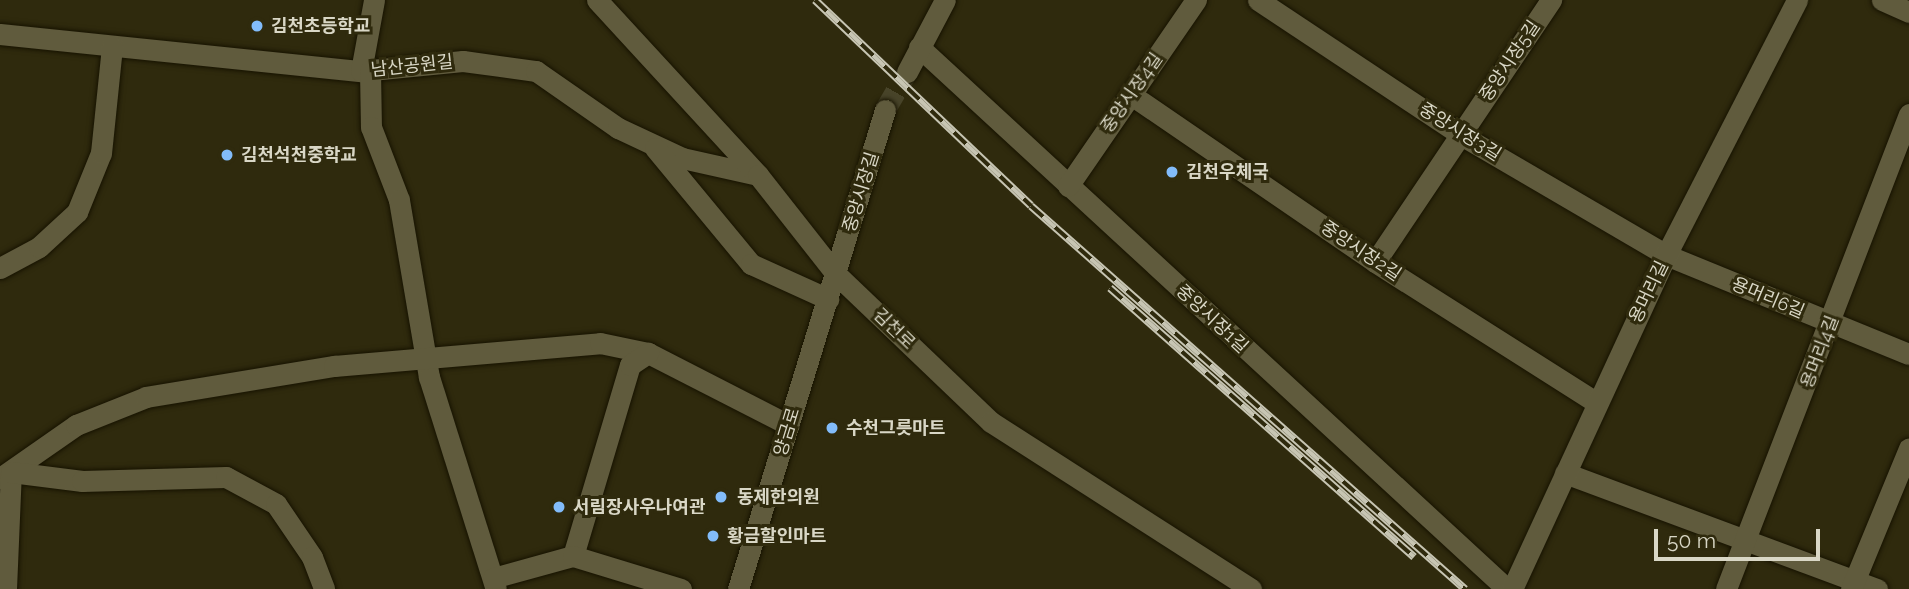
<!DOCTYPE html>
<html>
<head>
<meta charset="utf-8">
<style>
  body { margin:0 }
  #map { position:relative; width:1909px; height:589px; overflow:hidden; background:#2f2a0d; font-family:Raleway,"Noto Sans KR",sans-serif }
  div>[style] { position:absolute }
  .secondary-tunnel>* { height:21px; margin-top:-10.5px; transform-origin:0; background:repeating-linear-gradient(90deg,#484429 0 21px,transparent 0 31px) }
  .roads { filter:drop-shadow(0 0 2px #171300) drop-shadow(0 0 2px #171300) }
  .street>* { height:21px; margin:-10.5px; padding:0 10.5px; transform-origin:10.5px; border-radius:10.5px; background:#605b3d }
  .secondary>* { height:21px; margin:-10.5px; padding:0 10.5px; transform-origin:10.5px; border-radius:10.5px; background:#605b3d }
  .rail>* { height:8px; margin-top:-4px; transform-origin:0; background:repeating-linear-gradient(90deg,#2f2a0d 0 16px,#c7c5b3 0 32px); box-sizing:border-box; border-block:2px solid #c7c5b3 }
  .dots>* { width:19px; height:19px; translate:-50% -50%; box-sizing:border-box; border:4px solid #2f2a0d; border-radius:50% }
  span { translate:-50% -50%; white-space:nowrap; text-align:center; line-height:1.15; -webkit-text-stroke:6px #2f2a0d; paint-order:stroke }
  .poi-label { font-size:18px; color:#d9d7c6; font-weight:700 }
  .left { translate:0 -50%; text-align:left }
  .street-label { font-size:18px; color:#d9d7c6 }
  .scale { position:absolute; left:1654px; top:529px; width:166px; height:32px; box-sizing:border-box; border:4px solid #d9d7c6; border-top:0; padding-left:9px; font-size:21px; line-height:24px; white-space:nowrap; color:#d9d7c6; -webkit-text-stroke:5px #2f2a0d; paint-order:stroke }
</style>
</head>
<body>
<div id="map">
  <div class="secondary-tunnel">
    <i style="left:885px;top:110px;width:44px;rotate:-59.9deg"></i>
  </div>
  <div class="roads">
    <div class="street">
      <i style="left:1258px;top:0;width:244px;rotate:33.6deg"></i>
      <i style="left:1461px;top:135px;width:238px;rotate:30.3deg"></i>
      <i style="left:1666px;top:255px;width:262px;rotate:22.2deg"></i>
      <i style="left:1882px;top:0;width:30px;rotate:24deg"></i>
      <i style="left:0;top:34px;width:363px;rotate:5.9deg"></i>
      <i style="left:361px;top:71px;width:102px;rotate:-5.6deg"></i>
      <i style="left:463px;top:61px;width:74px;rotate:7.8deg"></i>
      <i style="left:536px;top:71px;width:100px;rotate:34.8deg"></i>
      <i style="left:618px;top:128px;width:71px;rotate:25.1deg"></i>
      <i style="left:682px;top:158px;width:78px;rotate:12.6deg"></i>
      <i style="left:919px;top:47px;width:800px;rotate:42.67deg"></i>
      <i style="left:361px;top:71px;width:72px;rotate:-79.6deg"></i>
      <i style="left:370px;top:71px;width:56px;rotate:89deg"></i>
      <i style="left:371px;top:127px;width:78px;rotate:69deg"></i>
      <i style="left:399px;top:200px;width:180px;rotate:80.4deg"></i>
      <i style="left:429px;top:377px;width:222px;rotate:72.5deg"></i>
      <i style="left:1130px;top:94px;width:297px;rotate:34.4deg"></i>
      <i style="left:1375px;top:262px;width:262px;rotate:32.4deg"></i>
      <i style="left:655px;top:148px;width:151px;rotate:50.4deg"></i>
      <i style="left:751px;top:264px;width:85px;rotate:24.4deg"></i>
      <i style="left:1068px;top:186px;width:226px;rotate:-55.5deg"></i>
      <i style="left:1375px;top:262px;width:316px;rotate:-56.1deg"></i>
      <i style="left:0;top:268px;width:44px;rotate:-28.3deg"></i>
      <i style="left:39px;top:247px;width:52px;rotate:-42.6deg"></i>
      <i style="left:77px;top:212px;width:64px;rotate:-67.9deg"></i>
      <i style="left:101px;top:153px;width:107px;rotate:-84.1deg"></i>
      <i style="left:1565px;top:473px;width:333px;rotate:20.4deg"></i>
      <i style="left:0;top:478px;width:93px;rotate:-34.9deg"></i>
      <i style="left:76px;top:425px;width:75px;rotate:-21.8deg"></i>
      <i style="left:146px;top:397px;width:191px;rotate:-9.4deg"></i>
      <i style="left:334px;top:366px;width:267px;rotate:-4.9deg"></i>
      <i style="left:600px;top:343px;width:49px;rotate:11.8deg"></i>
      <i style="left:648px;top:353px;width:158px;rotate:27.1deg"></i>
      <i style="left:573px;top:556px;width:199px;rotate:-73.4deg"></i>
      <i style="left:630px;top:365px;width:22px;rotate:-34deg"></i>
      <i style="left:493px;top:578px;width:83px;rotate:-15.4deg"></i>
      <i style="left:573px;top:556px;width:113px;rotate:17deg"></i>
      <i style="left:6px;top:589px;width:117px;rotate:-87.6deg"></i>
      <i style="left:11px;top:472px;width:72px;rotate:7.2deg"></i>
      <i style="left:82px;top:481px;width:144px;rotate:-1.6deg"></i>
      <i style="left:226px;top:477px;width:57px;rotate:28.4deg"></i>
      <i style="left:276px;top:504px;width:64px;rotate:55.8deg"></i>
      <i style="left:312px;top:557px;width:34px;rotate:69deg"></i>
      <i style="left:1512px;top:589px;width:368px;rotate:-65.2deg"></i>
      <i style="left:1666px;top:255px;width:287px;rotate:-62.8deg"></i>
      <i style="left:1726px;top:589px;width:509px;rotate:-68.93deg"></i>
      <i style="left:1851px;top:589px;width:152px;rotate:-67.6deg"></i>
    </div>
    <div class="secondary">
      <i style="left:597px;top:0;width:238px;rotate:47.4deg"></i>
      <i style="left:758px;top:175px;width:126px;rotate:51.8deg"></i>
      <i style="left:836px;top:274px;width:214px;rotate:43.7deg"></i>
      <i style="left:991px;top:422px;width:309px;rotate:32.7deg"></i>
      <i style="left:907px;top:72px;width:81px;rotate:-62.2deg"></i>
      <i style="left:738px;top:589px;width:501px;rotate:-72.94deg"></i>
    </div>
  </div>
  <div class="rail">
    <i style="left:815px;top:0;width:298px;rotate:43.6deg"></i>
    <i style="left:1031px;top:206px;width:579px;rotate:41.43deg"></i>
    <i style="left:1110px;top:288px;width:406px;rotate:41.5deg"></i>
  </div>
  <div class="dots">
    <i style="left:257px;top:26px;background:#82bcfa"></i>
    <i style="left:227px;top:155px;background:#82bcfa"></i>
    <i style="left:1172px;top:172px;background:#82bcfa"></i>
    <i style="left:832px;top:428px;background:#82bcfa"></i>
    <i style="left:721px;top:497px;background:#82bcfa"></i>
    <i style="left:559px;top:507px;background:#82bcfa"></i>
    <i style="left:713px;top:536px;background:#82bcfa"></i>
  </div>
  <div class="poi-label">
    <span class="left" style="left:271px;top:26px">김천초등학교</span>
    <span class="left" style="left:241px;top:155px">김천석천중학교</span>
    <span class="left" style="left:1186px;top:172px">김천우체국</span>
    <span class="left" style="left:846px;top:428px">수천그릇마트</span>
    <span class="left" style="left:737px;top:497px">동제한의원</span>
    <span class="left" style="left:573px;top:507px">서림장사우나여관</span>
    <span class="left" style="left:727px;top:536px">황금할인마트</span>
  </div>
  <div class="street-label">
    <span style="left:1510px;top:61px;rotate:-56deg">중앙시장5길</span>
    <span style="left:412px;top:66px;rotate:-6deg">남산공원길</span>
    <span style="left:1132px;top:93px;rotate:-55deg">중앙시장4길</span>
    <span style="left:1460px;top:132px;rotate:32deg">중앙시장3길</span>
    <span style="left:861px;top:192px;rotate:-73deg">중앙시장길</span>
    <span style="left:1361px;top:251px;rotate:34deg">중앙시장2길</span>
    <span style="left:1649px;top:292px;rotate:-64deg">용머리길</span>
    <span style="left:1768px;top:298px;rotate:23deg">용머리6길</span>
    <span style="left:1212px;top:319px;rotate:43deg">중앙시장1길</span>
    <span style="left:894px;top:329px;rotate:44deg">김천로</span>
    <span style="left:1820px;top:352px;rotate:-69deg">용머리4길</span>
    <span style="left:787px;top:432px;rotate:-73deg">양금로</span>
  </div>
  <div class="scale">50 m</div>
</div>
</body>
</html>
